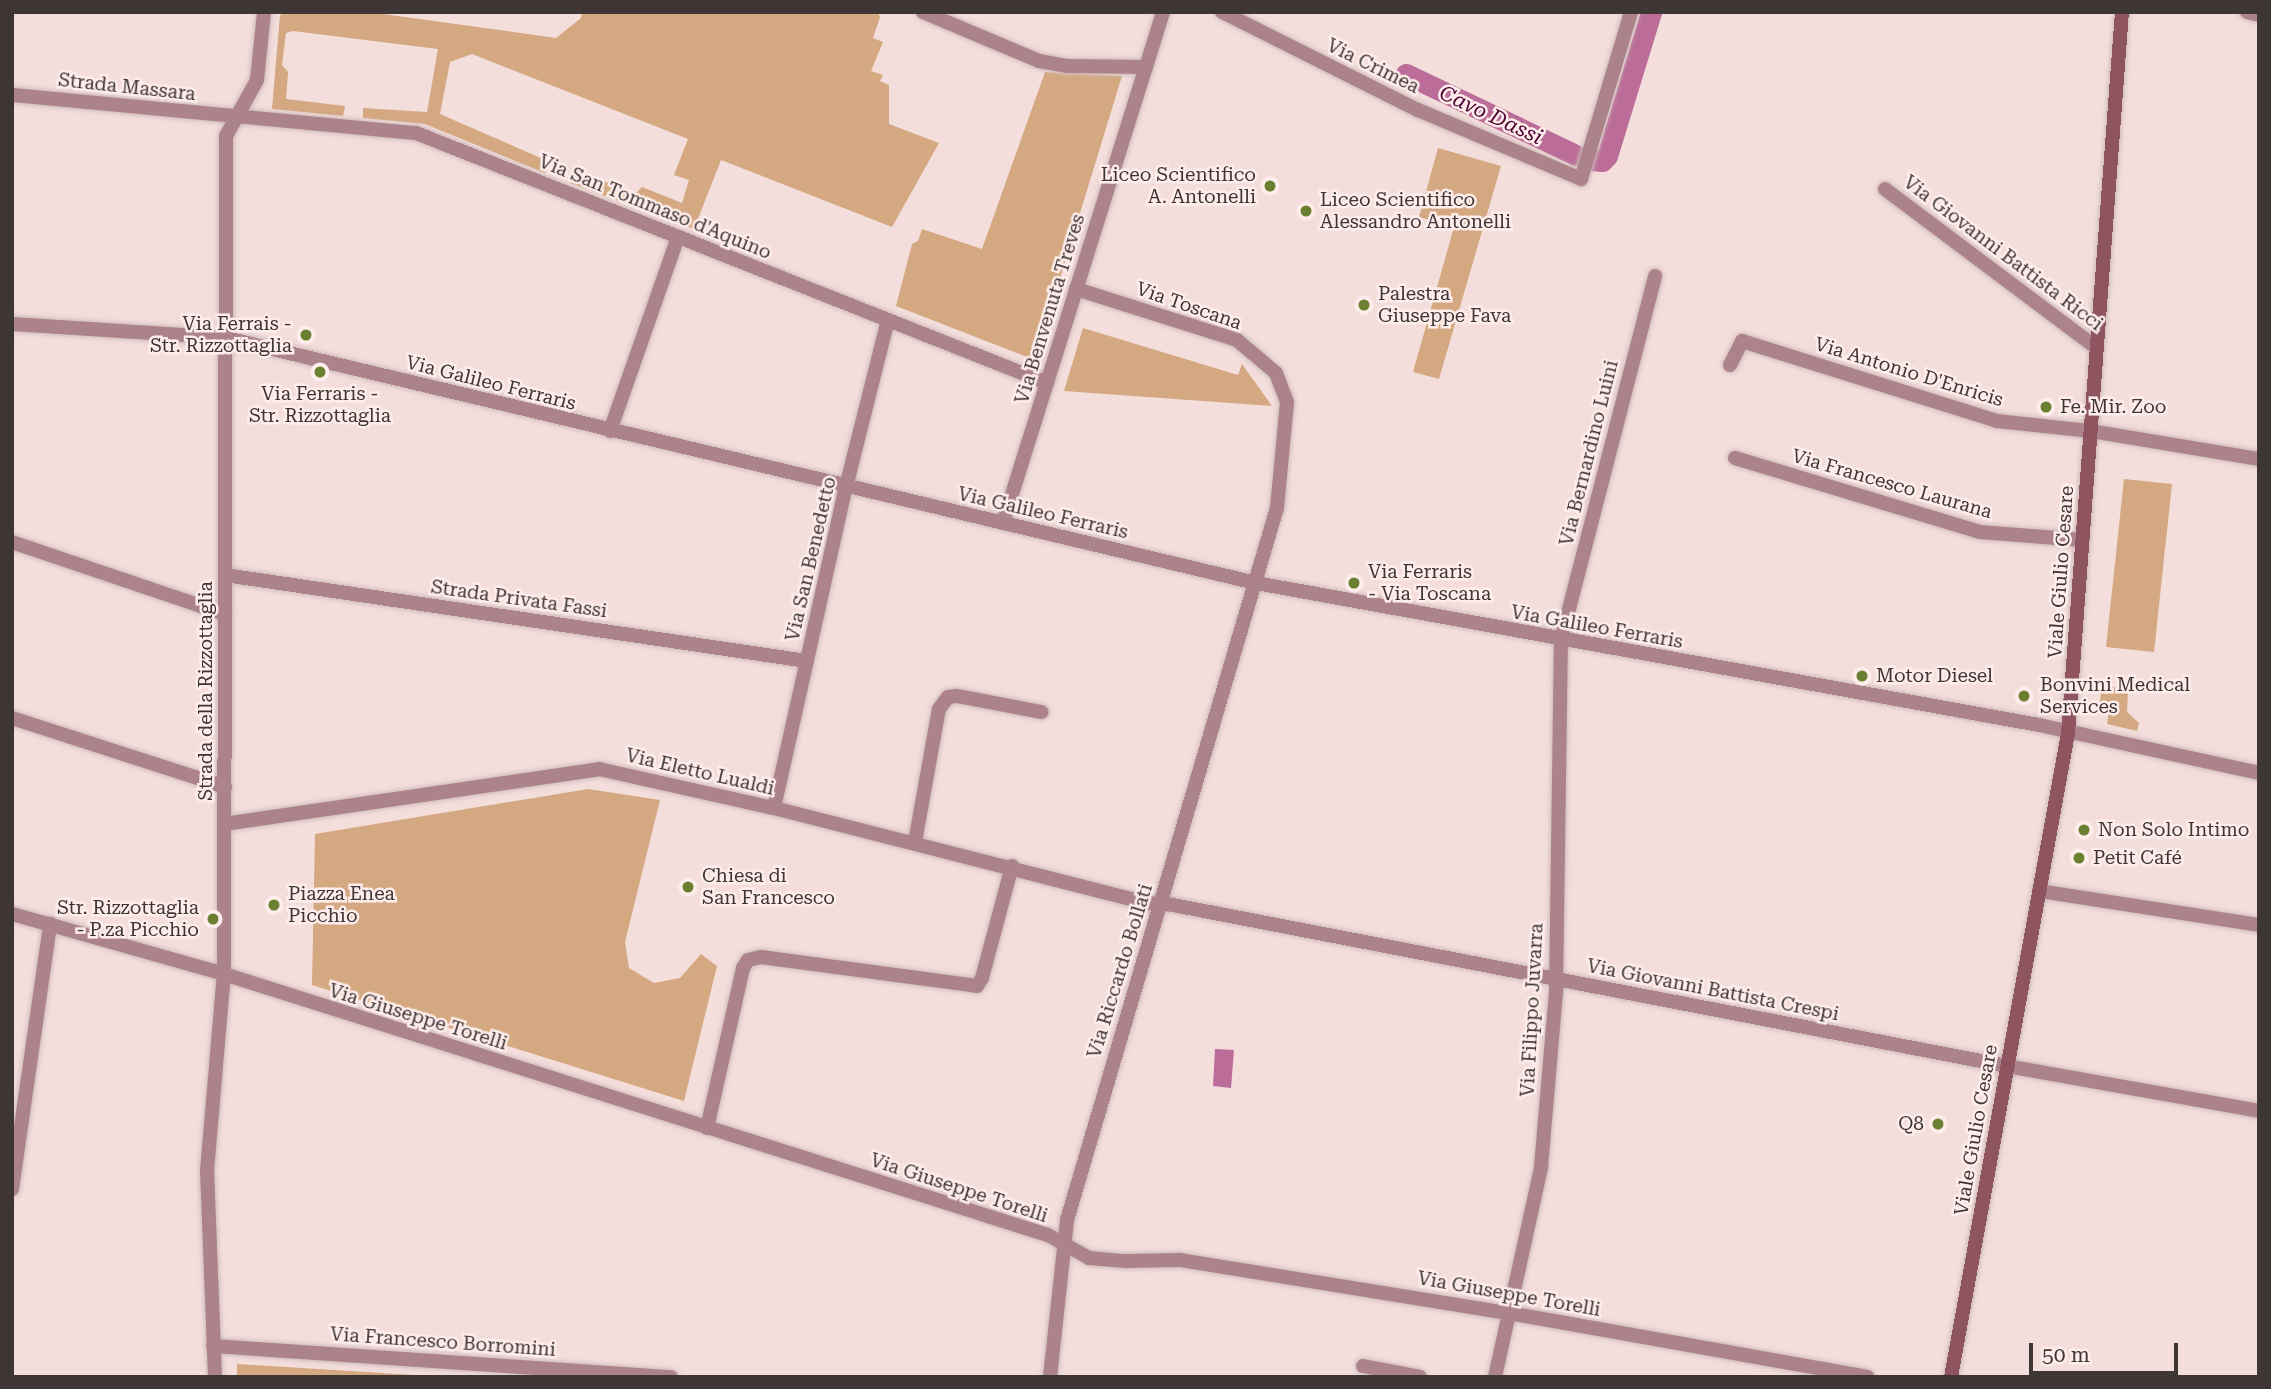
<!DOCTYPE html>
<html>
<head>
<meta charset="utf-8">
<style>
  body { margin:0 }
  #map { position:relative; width:2271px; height:1389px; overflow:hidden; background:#f3dedc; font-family:"Roboto Serif",serif }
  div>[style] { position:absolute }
  .green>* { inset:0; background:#d4a880 }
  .water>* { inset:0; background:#bb6c98 }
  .canal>* { height:21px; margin:-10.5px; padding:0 10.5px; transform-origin:10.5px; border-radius:10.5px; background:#bb6c98 }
  .roads { filter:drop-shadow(0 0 2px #cfbcbb) drop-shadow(0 0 2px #cfbcbb) }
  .street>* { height:14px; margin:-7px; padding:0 7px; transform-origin:7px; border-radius:7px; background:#ac838b }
  .secondary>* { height:14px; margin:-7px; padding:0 7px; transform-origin:7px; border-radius:7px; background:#8e5561 }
  .dots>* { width:19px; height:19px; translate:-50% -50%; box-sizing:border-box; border:4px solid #feedeb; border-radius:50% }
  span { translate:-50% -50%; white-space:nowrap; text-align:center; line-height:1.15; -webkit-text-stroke:5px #feedeb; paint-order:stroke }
  .street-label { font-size:19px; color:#3e3635 }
  .poi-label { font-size:19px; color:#3e3635 }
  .right { translate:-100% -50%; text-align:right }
  .left { translate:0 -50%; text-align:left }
  .water-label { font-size:21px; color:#4e0335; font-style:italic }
  .frame { position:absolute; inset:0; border:14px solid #3e3635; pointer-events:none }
  .scale { position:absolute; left:2029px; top:1343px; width:149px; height:32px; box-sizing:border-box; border:4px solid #3e3635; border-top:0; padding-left:9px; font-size:21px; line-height:24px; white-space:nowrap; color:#3e3635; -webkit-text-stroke:5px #feedeb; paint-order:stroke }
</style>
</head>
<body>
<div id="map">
  <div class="green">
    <i style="clip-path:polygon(290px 12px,369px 12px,556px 38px,581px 18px,582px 12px,878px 12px,880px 17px,873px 38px,883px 42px,871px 71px,883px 75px,880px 81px,889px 85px,889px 124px,939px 143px,892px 227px,721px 160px,694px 229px,570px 183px,573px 176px,586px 174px,635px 194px,642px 187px,682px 203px,689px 180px,674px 175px,688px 139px,472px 54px,450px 62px,440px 114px,550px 162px,545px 173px,425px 124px,363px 118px,363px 108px,427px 112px,438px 49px,293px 31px,286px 33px,282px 65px,288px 72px,286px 99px,345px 106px,343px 116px,272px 109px,280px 15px)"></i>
    <i style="clip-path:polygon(1045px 72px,1122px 76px,1035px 360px,896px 306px,912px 244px,918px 241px,922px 229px,982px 249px)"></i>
    <i style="clip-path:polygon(1438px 148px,1501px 166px,1439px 379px,1413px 372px,1454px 227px,1419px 217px)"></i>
    <i style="clip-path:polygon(1083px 328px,1238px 375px,1242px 364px,1272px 406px,1064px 391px)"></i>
    <i style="clip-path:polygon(2124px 479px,2172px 484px,2154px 652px,2106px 647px)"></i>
    <i style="clip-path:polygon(2102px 684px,2128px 691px,2127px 712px,2139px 723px,2137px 731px,2107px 724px,2109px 710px,2099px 709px)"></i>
    <i style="clip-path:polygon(588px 789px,660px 800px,625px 942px,629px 968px,654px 983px,680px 978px,701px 954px,717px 966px,684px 1101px,312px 985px,315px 834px)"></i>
    <i style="clip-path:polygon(237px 1364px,446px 1377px,237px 1377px)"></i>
  </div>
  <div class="water">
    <i style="clip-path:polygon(1215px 1049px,1234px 1050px,1231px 1088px,1213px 1086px)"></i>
  </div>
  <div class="canal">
    <i style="left:1406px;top:74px;width:188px;rotate:25.5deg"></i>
    <i style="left:1592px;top:160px;width:10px;rotate:6deg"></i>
    <i style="left:1602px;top:161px;width:7px;rotate:-45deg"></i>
    <i style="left:1607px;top:156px;width:151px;rotate:-73deg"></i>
  </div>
  <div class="roads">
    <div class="street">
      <i style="left:923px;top:12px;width:126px;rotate:22.9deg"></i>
      <i style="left:1039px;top:61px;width:29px;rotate:10deg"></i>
      <i style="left:1068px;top:66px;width:78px;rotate:0.7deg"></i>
      <i style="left:1146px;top:67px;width:58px;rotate:-72.8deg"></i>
      <i style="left:1222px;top:12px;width:219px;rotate:26.6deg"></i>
      <i style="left:1418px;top:110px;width:177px;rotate:22.9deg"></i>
      <i style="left:1581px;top:179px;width:174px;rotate:-73.3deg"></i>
      <i style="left:2247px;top:12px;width:12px;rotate:14deg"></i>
      <i style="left:12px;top:95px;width:406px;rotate:5.4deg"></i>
      <i style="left:416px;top:133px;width:679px;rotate:21.61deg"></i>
      <i style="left:1885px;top:189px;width:265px;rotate:36.9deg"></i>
      <i style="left:12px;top:324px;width:214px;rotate:3.7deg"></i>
      <i style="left:226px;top:338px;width:1059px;rotate:13.38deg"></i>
      <i style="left:1256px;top:583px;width:796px;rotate:10.28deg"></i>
      <i style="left:2039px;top:725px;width:225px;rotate:12.3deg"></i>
      <i style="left:1730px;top:365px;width:27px;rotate:-63deg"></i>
      <i style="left:1742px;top:341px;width:267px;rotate:17.4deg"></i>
      <i style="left:1997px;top:421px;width:95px;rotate:6.1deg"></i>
      <i style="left:2091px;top:431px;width:170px;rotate:9.5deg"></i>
      <i style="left:610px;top:431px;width:206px;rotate:-70.7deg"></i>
      <i style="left:1735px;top:458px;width:256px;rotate:16.8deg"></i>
      <i style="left:1980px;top:532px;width:103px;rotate:4.4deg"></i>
      <i style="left:1003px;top:523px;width:478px;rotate:-72.6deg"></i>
      <i style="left:12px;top:542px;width:225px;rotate:18.7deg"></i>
      <i style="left:225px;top:575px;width:588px;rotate:8.41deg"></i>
      <i style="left:12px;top:718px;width:224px;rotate:17.9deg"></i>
      <i style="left:774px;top:808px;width:329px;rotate:-77.4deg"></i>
      <i style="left:846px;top:487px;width:172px;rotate:-75.9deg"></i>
      <i style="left:224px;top:824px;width:379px;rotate:-8.3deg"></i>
      <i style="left:599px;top:769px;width:179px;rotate:12.6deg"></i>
      <i style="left:774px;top:808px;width:385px;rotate:14.3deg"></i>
      <i style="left:1147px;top:903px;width:26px;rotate:4deg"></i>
      <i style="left:1173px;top:905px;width:849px;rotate:10.93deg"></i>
      <i style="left:2007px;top:1066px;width:256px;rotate:10.1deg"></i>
      <i style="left:915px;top:842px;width:135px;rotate:-79.8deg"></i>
      <i style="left:939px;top:709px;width:15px;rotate:-53deg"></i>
      <i style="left:948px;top:697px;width:9px;rotate:-6deg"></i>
      <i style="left:957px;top:696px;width:86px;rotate:10.7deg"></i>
      <i style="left:2039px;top:891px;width:223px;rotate:8.8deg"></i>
      <i style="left:12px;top:914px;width:220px;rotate:15.8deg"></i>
      <i style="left:224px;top:974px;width:864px;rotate:17.58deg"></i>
      <i style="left:1048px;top:1235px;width:47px;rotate:29.3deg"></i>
      <i style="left:1089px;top:1258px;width:36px;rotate:5deg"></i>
      <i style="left:1125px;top:1261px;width:55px;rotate:-1deg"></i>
      <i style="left:1180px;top:1260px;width:333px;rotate:9.2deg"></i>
      <i style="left:1509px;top:1313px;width:364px;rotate:10.1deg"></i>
      <i style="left:707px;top:1128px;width:164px;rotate:-77.3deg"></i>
      <i style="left:743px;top:968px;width:9px;rotate:-58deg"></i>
      <i style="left:748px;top:960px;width:13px;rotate:-13deg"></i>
      <i style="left:761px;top:957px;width:218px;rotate:7.6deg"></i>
      <i style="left:977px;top:986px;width:9px;rotate:-58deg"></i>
      <i style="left:982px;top:978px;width:116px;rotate:-75deg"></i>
      <i style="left:12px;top:1189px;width:268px;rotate:-81.8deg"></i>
      <i style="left:213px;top:1346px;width:459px;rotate:3.9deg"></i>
      <i style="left:1363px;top:1366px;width:58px;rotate:10.9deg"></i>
      <i style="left:215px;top:1377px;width:206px;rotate:-92.2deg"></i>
      <i style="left:207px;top:1171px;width:198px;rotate:-85.1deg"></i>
      <i style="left:224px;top:974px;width:838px;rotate:-89.86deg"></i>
      <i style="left:226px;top:136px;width:64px;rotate:-61deg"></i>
      <i style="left:257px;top:80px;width:68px;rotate:-84.1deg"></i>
      <i style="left:1050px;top:1377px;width:158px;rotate:-83.8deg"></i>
      <i style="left:1067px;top:1220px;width:742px;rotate:-73.57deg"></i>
      <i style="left:1277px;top:508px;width:106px;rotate:-84.6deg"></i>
      <i style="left:1287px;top:402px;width:31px;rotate:-111deg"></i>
      <i style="left:1276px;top:373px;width:51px;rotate:-139.8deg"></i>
      <i style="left:1237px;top:340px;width:169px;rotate:-162.4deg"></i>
      <i style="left:1495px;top:1377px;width:215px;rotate:-77.6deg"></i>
      <i style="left:1541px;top:1167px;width:176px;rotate:-85.1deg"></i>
      <i style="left:1556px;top:992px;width:352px;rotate:-89.2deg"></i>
      <i style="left:1561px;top:640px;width:376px;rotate:-75.5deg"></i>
    </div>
    <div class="secondary">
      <i style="left:1951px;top:1377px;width:655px;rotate:-79.7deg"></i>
      <i style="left:2068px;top:733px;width:723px;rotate:-85.72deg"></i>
    </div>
  </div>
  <div class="dots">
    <i style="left:1270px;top:186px;background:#6a7f2f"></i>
    <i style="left:1306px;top:211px;background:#6a7f2f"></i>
    <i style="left:1364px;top:305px;background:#6a7f2f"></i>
    <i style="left:306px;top:335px;background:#6a7f2f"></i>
    <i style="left:320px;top:372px;background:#6a7f2f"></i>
    <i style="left:2046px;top:407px;background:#6a7f2f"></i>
    <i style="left:1354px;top:583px;background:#6a7f2f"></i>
    <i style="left:1862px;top:676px;background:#6a7f2f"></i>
    <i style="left:2024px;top:696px;background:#6a7f2f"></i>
    <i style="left:2084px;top:830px;background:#6a7f2f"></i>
    <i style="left:2079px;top:858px;background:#6a7f2f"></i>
    <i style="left:688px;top:887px;background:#6a7f2f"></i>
    <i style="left:274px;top:905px;background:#6a7f2f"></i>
    <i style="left:213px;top:919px;background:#6a7f2f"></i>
    <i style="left:1938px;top:1124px;background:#6a7f2f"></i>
  </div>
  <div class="street-label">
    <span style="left:1373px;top:66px;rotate:26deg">Via Crimea</span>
    <span style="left:127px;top:87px;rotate:6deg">Strada Massara</span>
    <span style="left:655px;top:207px;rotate:22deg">Via San Tommaso d'Aquino</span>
    <span style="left:2003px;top:253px;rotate:37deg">Via Giovanni Battista Ricci</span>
    <span style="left:1189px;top:306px;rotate:19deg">Via Toscana</span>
    <span style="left:1050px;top:309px;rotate:-73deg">Via Benvenuta Treves</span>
    <span style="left:1909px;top:372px;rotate:17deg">Via Antonio D'Enricis</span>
    <span style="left:491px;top:383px;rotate:14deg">Via Galileo Ferraris</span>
    <span style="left:1589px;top:453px;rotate:-76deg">Via Bernardino Luini</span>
    <span style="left:1892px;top:484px;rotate:16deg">Via Francesco Laurana</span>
    <span style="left:1043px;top:513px;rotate:13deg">Via Galileo Ferraris</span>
    <span style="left:811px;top:559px;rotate:-77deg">Via San Benedetto</span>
    <span style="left:2061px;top:572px;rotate:-86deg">Viale Giulio Cesare</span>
    <span style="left:519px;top:599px;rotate:8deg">Strada Privata Fassi</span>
    <span style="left:1597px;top:627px;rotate:10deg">Via Galileo Ferraris</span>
    <span style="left:206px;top:691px;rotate:-90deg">Strada della Rizzottaglia</span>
    <span style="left:700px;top:772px;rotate:13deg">Via Eletto Lualdi</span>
    <span style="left:1120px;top:971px;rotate:-73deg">Via Riccardo Bollati</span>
    <span style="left:1713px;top:990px;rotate:11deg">Via Giovanni Battista Crespi</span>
    <span style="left:1532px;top:1010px;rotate:-87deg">Via Filippo Juvarra</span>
    <span style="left:418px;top:1017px;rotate:17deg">Via Giuseppe Torelli</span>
    <span style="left:1976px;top:1130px;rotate:-80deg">Viale Giulio Cesare</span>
    <span style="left:959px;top:1188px;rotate:18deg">Via Giuseppe Torelli</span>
    <span style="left:1509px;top:1294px;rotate:10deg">Via Giuseppe Torelli</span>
    <span style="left:443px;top:1342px;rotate:4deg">Via Francesco Borromini</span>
  </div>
  <div class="poi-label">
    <span class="right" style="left:1256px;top:186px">Liceo Scientifico<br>A. Antonelli</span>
    <span class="left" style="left:1320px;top:211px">Liceo Scientifico<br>Alessandro Antonelli</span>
    <span class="left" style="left:1378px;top:305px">Palestra<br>Giuseppe Fava</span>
    <span class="right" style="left:292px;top:335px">Via Ferrais -<br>Str. Rizzottaglia</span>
    <span style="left:320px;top:405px">Via Ferraris -<br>Str. Rizzottaglia</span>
    <span class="left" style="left:2060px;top:407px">Fe. Mir. Zoo</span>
    <span class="left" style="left:1368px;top:583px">Via Ferraris<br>- Via Toscana</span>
    <span class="left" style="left:1876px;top:676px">Motor Diesel</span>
    <span class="left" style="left:2040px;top:696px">Bonvini Medical<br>Services</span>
    <span class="left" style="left:2098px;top:830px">Non Solo Intimo</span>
    <span class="left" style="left:2093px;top:858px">Petit Café</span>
    <span class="left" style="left:702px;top:887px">Chiesa di<br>San Francesco</span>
    <span class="left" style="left:288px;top:905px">Piazza Enea<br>Picchio</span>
    <span class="right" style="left:199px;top:919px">Str. Rizzottaglia<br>- P.za Picchio</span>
    <span class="right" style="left:1924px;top:1124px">Q8</span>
  </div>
  <div class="water-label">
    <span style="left:1491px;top:115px;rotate:25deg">Cavo Dassi</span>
  </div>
  <div class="frame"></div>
  <div class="scale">50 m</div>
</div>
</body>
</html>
